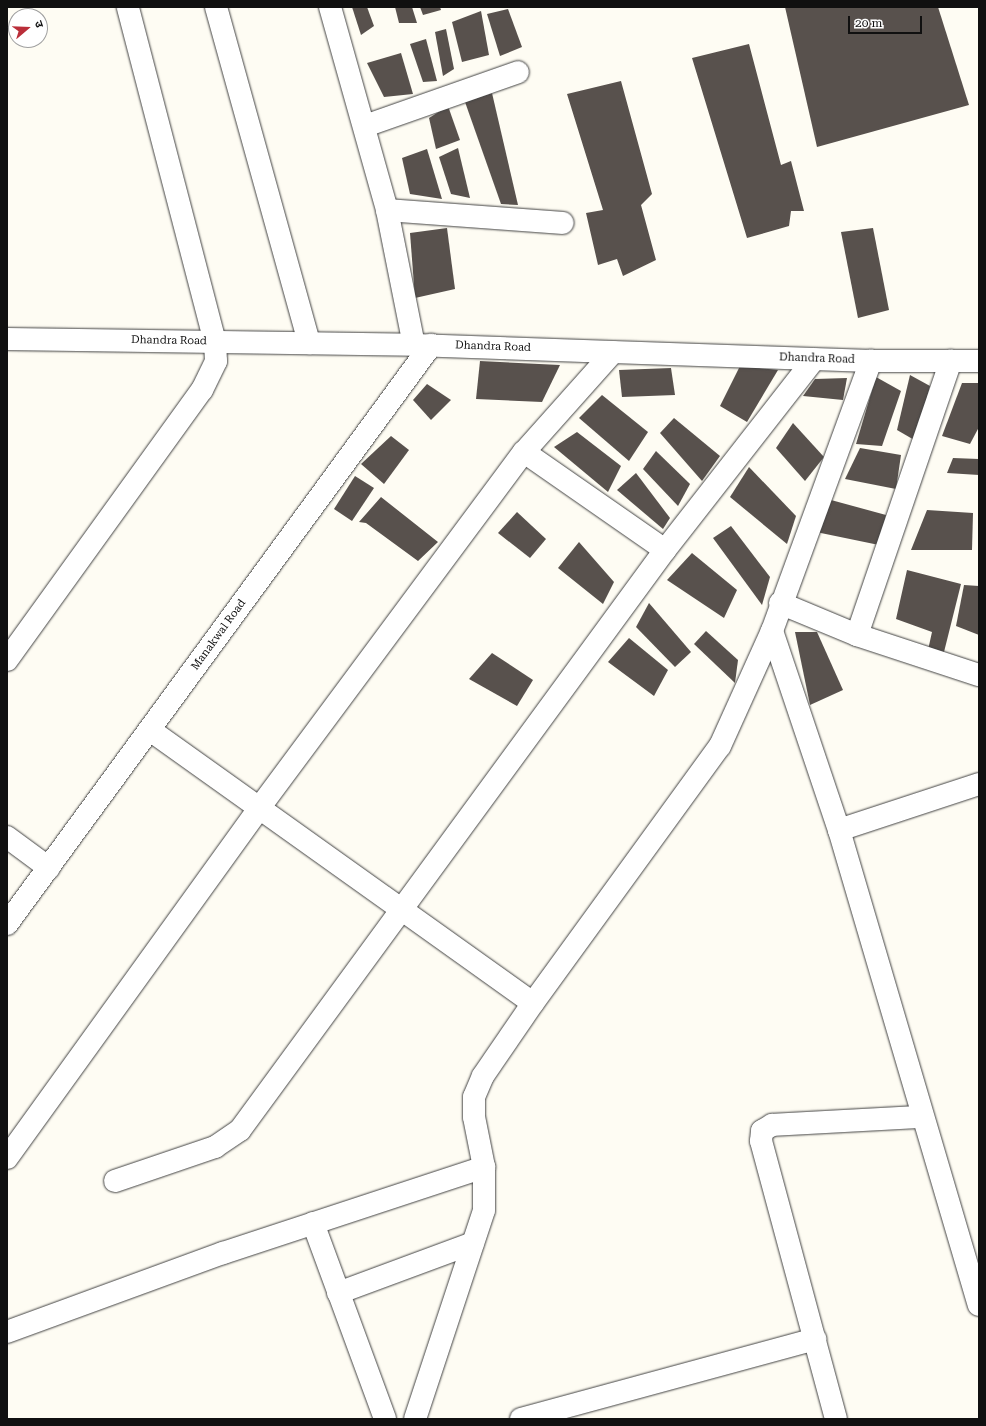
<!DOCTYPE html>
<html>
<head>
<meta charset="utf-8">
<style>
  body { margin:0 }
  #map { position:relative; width:986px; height:1426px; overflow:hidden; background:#fefcf3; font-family:"Roboto Serif","Noto Sans Devanagari",serif }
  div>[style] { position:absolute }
  .building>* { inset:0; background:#58514d }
  .roads { filter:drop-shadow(0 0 1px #434343) drop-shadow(0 0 1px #434343) }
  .minor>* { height:22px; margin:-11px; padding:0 11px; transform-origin:11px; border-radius:11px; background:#fff }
  .tertiary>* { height:22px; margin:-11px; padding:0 11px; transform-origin:11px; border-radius:11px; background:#fff }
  span { translate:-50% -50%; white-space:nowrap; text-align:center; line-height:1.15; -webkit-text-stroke:4px #fff; paint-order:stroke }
  .street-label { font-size:11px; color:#101010 }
  .frame { position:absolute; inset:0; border:8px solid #101010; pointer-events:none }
  .north { position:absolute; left:8px; top:8px; width:40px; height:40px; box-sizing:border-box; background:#fff; border:1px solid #9f9f9f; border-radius:50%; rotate:71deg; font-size:11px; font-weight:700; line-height:16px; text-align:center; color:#101010 }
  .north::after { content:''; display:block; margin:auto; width:14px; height:18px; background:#ba2e39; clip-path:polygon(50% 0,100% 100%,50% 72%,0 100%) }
  .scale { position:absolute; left:848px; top:16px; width:74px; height:18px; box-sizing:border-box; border:2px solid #101010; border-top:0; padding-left:5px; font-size:12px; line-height:14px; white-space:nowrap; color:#101010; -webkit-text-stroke:3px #fff; paint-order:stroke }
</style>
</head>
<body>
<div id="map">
  <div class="building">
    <i style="clip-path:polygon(352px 7px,367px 7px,374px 26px,361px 35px)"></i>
    <i style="clip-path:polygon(395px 7px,412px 7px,417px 23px,399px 23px)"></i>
    <i style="clip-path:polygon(420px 7px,440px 7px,441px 10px,423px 15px)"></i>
    <i style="clip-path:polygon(785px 7px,938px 7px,969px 105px,817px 147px)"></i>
    <i style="clip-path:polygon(508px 9px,522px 47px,500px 56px,487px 14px)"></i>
    <i style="clip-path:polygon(481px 11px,489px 55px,462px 62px,452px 22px)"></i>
    <i style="clip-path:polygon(446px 29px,454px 69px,443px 76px,435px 32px)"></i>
    <i style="clip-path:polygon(426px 39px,437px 81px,423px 82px,410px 44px)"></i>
    <i style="clip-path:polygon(749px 44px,781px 165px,791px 161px,804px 211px,791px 211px,789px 226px,747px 238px,692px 58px)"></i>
    <i style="clip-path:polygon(401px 53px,413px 94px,384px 97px,367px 63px)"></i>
    <i style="clip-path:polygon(621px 81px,652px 194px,641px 205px,656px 260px,623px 276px,617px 259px,598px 265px,586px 213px,603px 210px,567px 94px)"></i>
    <i style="clip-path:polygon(492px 93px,518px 205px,501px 204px,465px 102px)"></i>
    <i style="clip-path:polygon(448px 106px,460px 140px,436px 149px,429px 118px)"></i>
    <i style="clip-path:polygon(458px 148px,470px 198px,451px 194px,439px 157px)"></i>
    <i style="clip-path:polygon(427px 149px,442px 199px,410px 194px,402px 158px)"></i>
    <i style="clip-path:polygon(447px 228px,455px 289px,415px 298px,410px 233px)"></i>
    <i style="clip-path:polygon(873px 228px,889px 310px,858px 318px,841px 232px)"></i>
    <i style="clip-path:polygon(480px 361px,560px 365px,542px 402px,476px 399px)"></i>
    <i style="clip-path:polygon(740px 366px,778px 370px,747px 422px,720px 406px)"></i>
    <i style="clip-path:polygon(671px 368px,675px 395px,622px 397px,619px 370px)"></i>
    <i style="clip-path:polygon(910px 375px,930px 386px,916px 441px,897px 430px)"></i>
    <i style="clip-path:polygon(876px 377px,901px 391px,882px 446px,856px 444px)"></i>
    <i style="clip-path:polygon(847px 378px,843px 400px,803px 396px,815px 379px)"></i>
    <i style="clip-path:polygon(962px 383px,979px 383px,979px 427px,970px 444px,942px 436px)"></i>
    <i style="clip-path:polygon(427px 384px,451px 400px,431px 420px,413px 400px)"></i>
    <i style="clip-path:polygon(602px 395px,648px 432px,629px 461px,579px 418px)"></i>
    <i style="clip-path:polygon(674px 418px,720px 456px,702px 481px,660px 433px)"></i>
    <i style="clip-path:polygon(793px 423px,824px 457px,805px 481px,776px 448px)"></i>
    <i style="clip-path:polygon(577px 432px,621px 466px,608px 492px,554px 447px)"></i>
    <i style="clip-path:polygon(391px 436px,409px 450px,384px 484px,361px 464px)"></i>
    <i style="clip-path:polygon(860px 448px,901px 455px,896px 489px,845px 479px)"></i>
    <i style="clip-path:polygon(656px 451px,690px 484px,678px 506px,643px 469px)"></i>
    <i style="clip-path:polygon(953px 458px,979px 459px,979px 475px,947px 473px)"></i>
    <i style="clip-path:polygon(749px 467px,796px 516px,787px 544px,730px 497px)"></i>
    <i style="clip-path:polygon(636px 473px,670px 518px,663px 529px,617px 490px)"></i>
    <i style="clip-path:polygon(355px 476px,374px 488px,352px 521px,334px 509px)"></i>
    <i style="clip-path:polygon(381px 497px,438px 542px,418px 561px,366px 523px,359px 522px)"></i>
    <i style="clip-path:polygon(831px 500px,886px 515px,879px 545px,816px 532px)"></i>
    <i style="clip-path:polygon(927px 510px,973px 513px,972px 550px,911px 550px)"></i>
    <i style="clip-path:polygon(517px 512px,546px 539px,530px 558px,498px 533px)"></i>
    <i style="clip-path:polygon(731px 526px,770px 577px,762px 605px,713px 538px)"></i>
    <i style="clip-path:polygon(579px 542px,614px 582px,603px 604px,558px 568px)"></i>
    <i style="clip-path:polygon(692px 553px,737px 590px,724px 618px,667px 580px)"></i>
    <i style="clip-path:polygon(907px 570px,961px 584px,943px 656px,928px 650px,932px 632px,896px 619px)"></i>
    <i style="clip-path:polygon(964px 585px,979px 586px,979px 635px,956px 626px)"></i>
    <i style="clip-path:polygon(649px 603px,691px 652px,675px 667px,636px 627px)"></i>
    <i style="clip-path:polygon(706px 631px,738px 660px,735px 683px,694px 644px)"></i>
    <i style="clip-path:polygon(795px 632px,817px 632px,843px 690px,810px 705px)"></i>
    <i style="clip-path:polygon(629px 638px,668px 670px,654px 696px,608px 662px)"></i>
    <i style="clip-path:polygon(492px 653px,533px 680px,517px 706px,469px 679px)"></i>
  </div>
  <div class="roads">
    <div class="minor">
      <i style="left:216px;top:7px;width:349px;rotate:74.5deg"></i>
      <i style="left:330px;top:7px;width:211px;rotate:74.3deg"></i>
      <i style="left:387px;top:210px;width:138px;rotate:78.7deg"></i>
      <i style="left:365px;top:126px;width:162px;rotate:-19.4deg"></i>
      <i style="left:387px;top:210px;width:176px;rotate:4.2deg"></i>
      <i style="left:665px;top:550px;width:242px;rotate:-52deg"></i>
      <i style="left:780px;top:603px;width:83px;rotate:22.6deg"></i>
      <i style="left:857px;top:635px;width:128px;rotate:18.2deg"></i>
      <i style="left:772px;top:631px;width:210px;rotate:71.4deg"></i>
      <i style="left:839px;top:830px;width:495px;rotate:73.6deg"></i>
      <i style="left:857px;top:635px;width:290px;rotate:-71.1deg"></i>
      <i style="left:7px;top:660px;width:333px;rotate:-54.2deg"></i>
      <i style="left:202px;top:390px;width:32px;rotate:-64deg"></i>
      <i style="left:216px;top:361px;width:19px;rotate:-93deg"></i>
      <i style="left:215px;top:342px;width:346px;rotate:-104.6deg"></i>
      <i style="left:150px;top:730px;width:470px;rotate:35.5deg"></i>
      <i style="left:533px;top:1003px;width:318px;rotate:-54deg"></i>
      <i style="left:720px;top:746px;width:126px;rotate:-65.7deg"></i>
      <i style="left:772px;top:631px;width:288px;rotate:-69.9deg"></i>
      <i style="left:839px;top:830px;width:147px;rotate:-18.2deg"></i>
      <i style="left:7px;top:837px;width:52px;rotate:36.4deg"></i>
      <i style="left:7px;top:1158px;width:433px;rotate:-54.2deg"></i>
      <i style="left:260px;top:807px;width:442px;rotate:-53.4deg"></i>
      <i style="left:524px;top:452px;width:134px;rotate:-48.3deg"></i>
      <i style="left:115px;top:1181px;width:106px;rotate:-18.8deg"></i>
      <i style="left:215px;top:1147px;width:30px;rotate:-34deg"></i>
      <i style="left:240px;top:1130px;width:719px;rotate:-53.77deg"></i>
      <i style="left:665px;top:550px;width:172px;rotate:-145.2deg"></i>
      <i style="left:313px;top:1223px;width:209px;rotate:69.8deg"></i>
      <i style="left:338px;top:1293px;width:144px;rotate:-20.3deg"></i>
      <i style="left:7px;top:1332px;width:230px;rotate:-20.1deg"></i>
      <i style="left:223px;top:1253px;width:275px;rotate:-18.2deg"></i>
      <i style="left:415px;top:1419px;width:220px;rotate:-71.7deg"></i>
      <i style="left:484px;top:1210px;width:43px;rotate:-90deg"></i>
      <i style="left:484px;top:1167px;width:51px;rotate:-101.3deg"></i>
      <i style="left:474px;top:1117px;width:20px;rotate:-90deg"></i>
      <i style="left:474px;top:1097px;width:23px;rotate:-67deg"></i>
      <i style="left:483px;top:1076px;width:88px;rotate:-55.6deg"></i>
      <i style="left:521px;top:1419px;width:305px;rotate:-15.2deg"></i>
      <i style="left:836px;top:1419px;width:288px;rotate:-105.1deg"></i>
      <i style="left:761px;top:1141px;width:10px;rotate:-84deg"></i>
      <i style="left:762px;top:1131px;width:12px;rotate:-31deg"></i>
      <i style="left:772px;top:1125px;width:149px;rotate:-3.1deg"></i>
    </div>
    <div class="tertiary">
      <i style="left:7px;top:339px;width:407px;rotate:0.8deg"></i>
      <i style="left:414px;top:345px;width:457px;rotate:2deg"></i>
      <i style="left:871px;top:361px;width:108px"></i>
      <i style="left:7px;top:924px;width:718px;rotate:-53.78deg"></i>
    </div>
  </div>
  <div class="street-label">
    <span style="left:169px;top:341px;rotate:1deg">Dhandra Road</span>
    <span style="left:493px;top:347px;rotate:2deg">Dhandra Road</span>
    <span style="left:817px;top:359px;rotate:2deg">Dhandra Road</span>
    <span style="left:219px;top:635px;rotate:-54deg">Manakwal Road</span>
  </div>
  <div class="frame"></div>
  <div class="north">उ</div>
  <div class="scale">20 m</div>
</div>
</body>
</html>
